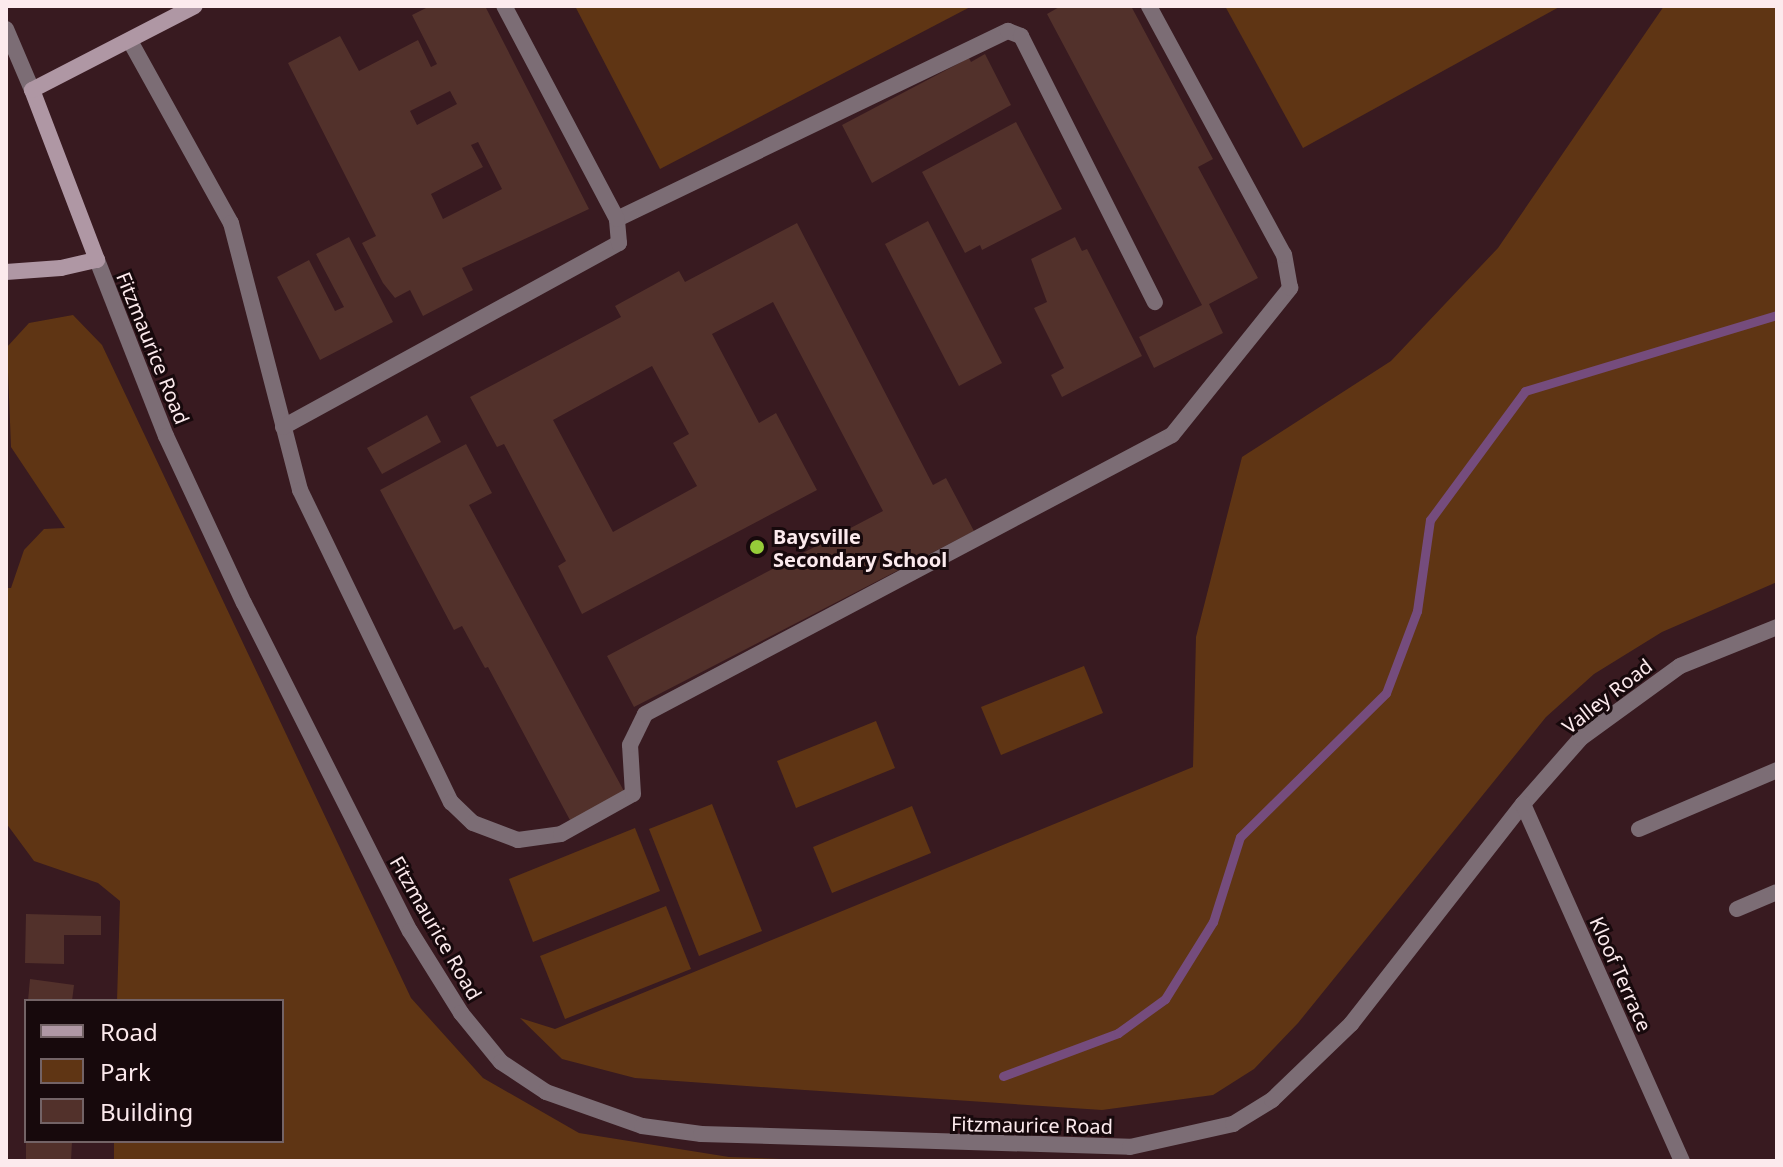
<!DOCTYPE html>
<html>
<head>
<meta charset="utf-8">
<style>
  body { margin:0 }
  #map { position:relative; width:1783px; height:1167px; overflow:hidden; background:#381a20; font-family:"Noto Sans",sans-serif }
  div>[style] { position:absolute }
  .green>* { inset:0; background:#5f3514 }
  .stream>* { height:9px; margin:-4.5px; padding:0 4.5px; transform-origin:4.5px; border-radius:4.5px; background:#754c7d }
  .building>* { inset:0; background:#52312b }
  .lane>* { height:16px; margin:-8px; padding:0 8px; transform-origin:8px; border-radius:8px; background:#7c6d75 }
  .street>* { height:16px; margin:-8px; padding:0 8px; transform-origin:8px; border-radius:8px; background:#7c6d75 }
  .secondary>* { height:16px; margin:-8px; padding:0 8px; transform-origin:8px; border-radius:8px; background:#af97a4 }
  .dots>* { width:22px; height:22px; translate:-50% -50%; box-sizing:border-box; border:4px solid #17090c; border-radius:50% }
  span { translate:-50% -50%; white-space:nowrap; text-align:center; line-height:1.15; -webkit-text-stroke:6px #17090c; paint-order:stroke }
  .street-label { font-size:20px; color:#fceaed }
  .poi-label { font-size:20px; color:#fceaed; font-weight:700 }
  .left { translate:0 -50%; text-align:left }
  .frame { position:absolute; inset:0; border:8px solid #fceaed; pointer-events:none }
  .legend { position:absolute; left:24px; top:999px; width:260px; height:144px; box-sizing:border-box; background:#17090c; border:2px solid #736366; margin:0; padding:10px 14px; list-style:none; font-size:24px; color:#fceaed }
  .legend li { display:flex; align-items:center; gap:16px; height:40px }
  .legend b { width:40px; border:2px solid #736366 }
</style>
</head>
<body>
<div id="map">
  <div class="green">
    <i style="clip-path:polygon(575px 6px,972px 6px,660px 169px)"></i>
    <i style="clip-path:polygon(1225px 6px,1561px 6px,1303px 148px)"></i>
    <i style="clip-path:polygon(1664px 6px,1777px 6px,1777px 582px,1662px 632px,1594px 674px,1546px 717px,1298px 1023px,1254px 1069px,1213px 1095px,1102px 1110px,790px 1089px,635px 1078px,562px 1059px,520px 1018px,555px 1029px,1193px 767px,1196px 637px,1242px 457px,1391px 361px,1498px 248px)"></i>
    <i style="clip-path:polygon(73px 315px,102px 345px,411px 998px,483px 1078px,579px 1133px,729px 1157px,834px 1161px,114px 1161px,114px 1141px,282px 1141px,282px 1001px,117px 1001px,120px 901px,98px 883px,34px 861px,6px 823px,6px 588px,11px 588px,24px 550px,44px 529px,65px 528px,11px 447px,7px 347px,29px 323px)"></i>
    <i style="clip-path:polygon(1084px 666px,1103px 713px,1001px 755px,981px 707px)"></i>
    <i style="clip-path:polygon(876px 721px,895px 768px,796px 808px,777px 761px)"></i>
    <i style="clip-path:polygon(712px 804px,762px 931px,699px 956px,649px 829px)"></i>
    <i style="clip-path:polygon(912px 806px,931px 853px,832px 893px,813px 847px)"></i>
    <i style="clip-path:polygon(635px 828px,660px 891px,533px 942px,509px 879px)"></i>
    <i style="clip-path:polygon(666px 906px,691px 969px,565px 1019px,540px 956px)"></i>
  </div>
  <div class="stream">
    <i style="left:1003px;top:1076px;width:123px;rotate:-20.5deg"></i>
    <i style="left:1118px;top:1033px;width:58px;rotate:-35.9deg"></i>
    <i style="left:1165px;top:999px;width:91px;rotate:-58.1deg"></i>
    <i style="left:1213px;top:922px;width:89px;rotate:-72.4deg"></i>
    <i style="left:1240px;top:837px;width:205px;rotate:-44.6deg"></i>
    <i style="left:1386px;top:693px;width:88px;rotate:-69.3deg"></i>
    <i style="left:1417px;top:611px;width:92px;rotate:-81.9deg"></i>
    <i style="left:1430px;top:520px;width:160px;rotate:-53.6deg"></i>
    <i style="left:1525px;top:391px;width:263px;rotate:-16.8deg"></i>
  </div>
  <div class="building">
    <i style="clip-path:polygon(evenodd,430px 6px,485px 6px,589px 209px,462px 268px,473px 290px,423px 316px,410px 290px,395px 298px,383px 283px,362px 243px,376px 236px,288px 63px,340px 36px,359px 71px,418px 40px,431px 67px,437px 64px,412px 15px,430px 6px,450px 91px,457px 104px,417px 125px,410px 111px,450px 91px,430px 6px,478px 142px,502px 189px,443px 219px,431px 194px,483px 167px,471px 145px,478px 142px)"></i>
    <i style="clip-path:polygon(1061px 6px,1131px 6px,1213px 159px,1198px 167px,1258px 278px,1209px 304px,1223px 333px,1154px 368px,1139px 337px,1202px 305px,1047px 14px)"></i>
    <i style="clip-path:polygon(985px 54px,1011px 105px,872px 183px,842px 125px,969px 58px,971px 62px)"></i>
    <i style="clip-path:polygon(1016px 122px,1062px 209px,982px 250px,980px 245px,965px 253px,922px 172px)"></i>
    <i style="clip-path:polygon(928px 221px,1002px 363px,959px 386px,885px 244px)"></i>
    <i style="clip-path:polygon(evenodd,797px 223px,933px 485px,946px 478px,974px 531px,634px 707px,607px 656px,883px 511px,773px 302px,712px 334px,759px 423px,776px 413px,817px 490px,582px 614px,558px 566px,566px 561px,504px 444px,497px 447px,470px 397px,621px 317px,615px 306px,679px 271px,685px 282px,797px 223px,652px 366px,689px 434px,673px 443px,697px 486px,613px 532px,553px 420px,652px 366px)"></i>
    <i style="clip-path:polygon(349px 237px,393px 322px,320px 360px,277px 277px,309px 260px,335px 311px,344px 307px,316px 254px)"></i>
    <i style="clip-path:polygon(1075px 237px,1082px 251px,1087px 249px,1142px 356px,1062px 397px,1051px 375px,1064px 368px,1034px 308px,1047px 302px,1031px 259px)"></i>
    <i style="clip-path:polygon(427px 415px,441px 442px,382px 474px,367px 448px)"></i>
    <i style="clip-path:polygon(466px 444px,492px 493px,469px 505px,625px 793px,571px 822px,488px 667px,485px 668px,462px 626px,454px 630px,380px 490px)"></i>
    <i style="clip-path:polygon(26px 914px,101px 916px,101px 935px,64px 935px,64px 964px,25px 963px)"></i>
    <i style="clip-path:polygon(30px 979px,74px 985px,72px 1001px,28px 1001px)"></i>
    <i style="clip-path:polygon(26px 1141px,72px 1141px,71px 1161px,26px 1161px)"></i>
  </div>
  <div class="lane">
    <i style="left:130px;top:41px;width:208px;rotate:61deg"></i>
    <i style="left:231px;top:223px;width:276px;rotate:75.5deg"></i>
    <i style="left:300px;top:490px;width:347px;rotate:64.2deg"></i>
    <i style="left:451px;top:802px;width:30px;rotate:44deg"></i>
    <i style="left:473px;top:823px;width:48px;rotate:20.7deg"></i>
    <i style="left:518px;top:840px;width:43px;rotate:-7.9deg"></i>
    <i style="left:561px;top:834px;width:82px;rotate:-29.1deg"></i>
    <i style="left:633px;top:794px;width:49px;rotate:-93.5deg"></i>
    <i style="left:630px;top:745px;width:34px;rotate:-64deg"></i>
    <i style="left:645px;top:714px;width:596px;rotate:-27.9deg"></i>
    <i style="left:1172px;top:435px;width:189px;rotate:-51.2deg"></i>
    <i style="left:1290px;top:288px;width:34px;rotate:-100deg"></i>
    <i style="left:1284px;top:255px;width:283px;rotate:-118.5deg"></i>
    <i style="left:617px;top:219px;width:434px;rotate:-25.7deg"></i>
    <i style="left:1008px;top:31px;width:14px;rotate:21deg"></i>
    <i style="left:1021px;top:36px;width:298px;rotate:63.3deg"></i>
    <i style="left:283px;top:427px;width:383px;rotate:-28.7deg"></i>
    <i style="left:619px;top:243px;width:24px;rotate:-95deg"></i>
    <i style="left:617px;top:219px;width:241px;rotate:-117.9deg"></i>
  </div>
  <div class="street">
    <i style="left:6px;top:29px;width:66px;rotate:66.9deg"></i>
    <i style="left:97px;top:260px;width:189px;rotate:68.6deg"></i>
    <i style="left:166px;top:436px;width:184px;rotate:65deg"></i>
    <i style="left:244px;top:603px;width:368px;rotate:63.2deg"></i>
    <i style="left:410px;top:931px;width:97px;rotate:58.1deg"></i>
    <i style="left:461px;top:1013px;width:63px;rotate:50.8deg"></i>
    <i style="left:501px;top:1062px;width:54px;rotate:33.7deg"></i>
    <i style="left:546px;top:1092px;width:102px;rotate:19.5deg"></i>
    <i style="left:642px;top:1126px;width:60px;rotate:7.7deg"></i>
    <i style="left:701px;top:1134px;width:429px;rotate:1.7deg"></i>
    <i style="left:1130px;top:1147px;width:106px;rotate:-12.6deg"></i>
    <i style="left:1233px;top:1124px;width:46px;rotate:-31.6deg"></i>
    <i style="left:1272px;top:1100px;width:110px;rotate:-43.9deg"></i>
    <i style="left:1351px;top:1024px;width:279px;rotate:-52deg"></i>
    <i style="left:1523px;top:804px;width:88px;rotate:-48.7deg"></i>
    <i style="left:1581px;top:738px;width:122px;rotate:-36deg"></i>
    <i style="left:1680px;top:666px;width:105px;rotate:-21.9deg"></i>
    <i style="left:1523px;top:804px;width:391px;rotate:66deg"></i>
    <i style="left:1639px;top:829px;width:150px;rotate:-23.1deg"></i>
    <i style="left:1737px;top:909px;width:43px;rotate:-23deg"></i>
  </div>
  <div class="secondary">
    <i style="left:6px;top:272px;width:55px;rotate:-4.2deg"></i>
    <i style="left:61px;top:268px;width:37px;rotate:-13deg"></i>
    <i style="left:97px;top:260px;width:182px;rotate:-110.9deg"></i>
    <i style="left:32px;top:90px;width:183px;rotate:-27.3deg"></i>
  </div>
  <div class="dots">
    <i style="left:757px;top:547px;background:#96cc39"></i>
  </div>
  <div class="street-label">
    <span style="left:153px;top:348px;rotate:68deg">Fitzmaurice Road</span>
    <span style="left:1607px;top:696px;rotate:-38deg">Valley Road</span>
    <span style="left:436px;top:928px;rotate:60deg">Fitzmaurice Road</span>
    <span style="left:1621px;top:974px;rotate:66deg">Kloof Terrace</span>
    <span style="left:1032px;top:1125px;rotate:1deg">Fitzmaurice Road</span>
  </div>
  <div class="poi-label">
    <span class="left" style="left:773px;top:548px">Baysville<br>Secondary School</span>
  </div>
  <div class="frame"></div>
  <ul class="legend">
  <li><b style="height:10px;background:#af97a4"></b>Road</li>
  <li><b style="height:22px;background:#5f3514"></b>Park</li>
  <li><b style="height:22px;background:#52312b"></b>Building</li>
  </ul>
</div>
</body>
</html>
